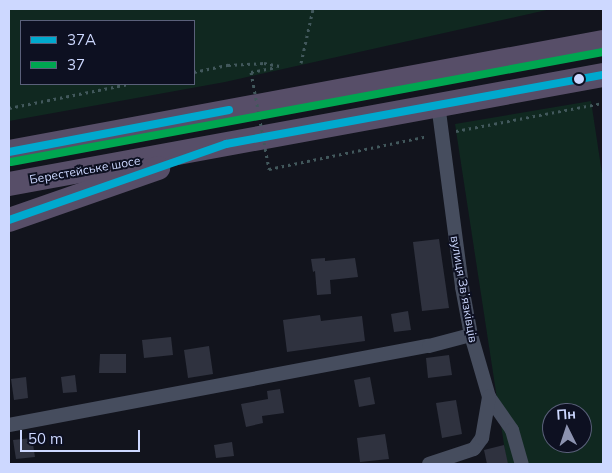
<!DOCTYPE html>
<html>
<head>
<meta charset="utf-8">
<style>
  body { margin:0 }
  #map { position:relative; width:612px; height:473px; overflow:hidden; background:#12141d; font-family:Mulish,sans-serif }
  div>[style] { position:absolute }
  .green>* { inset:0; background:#102820 }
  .building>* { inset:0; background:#2f323f }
  .path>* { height:3px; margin-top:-1.5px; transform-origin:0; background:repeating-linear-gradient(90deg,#42585c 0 2.5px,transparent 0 6.5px) }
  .minor>* { height:14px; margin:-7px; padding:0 7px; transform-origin:7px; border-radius:7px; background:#464d5e }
  .trunk>* { height:24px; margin:-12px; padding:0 12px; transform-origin:12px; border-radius:12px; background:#574e68 }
  .path-bridge>* { height:3px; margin-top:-1.5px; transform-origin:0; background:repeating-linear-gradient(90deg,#42585c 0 2.5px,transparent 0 6.5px) }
  .bus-1>* { height:8px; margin:-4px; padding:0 4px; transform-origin:4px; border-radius:4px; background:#00a9ce }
  .bus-2>* { height:8px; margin:-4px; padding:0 4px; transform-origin:4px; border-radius:4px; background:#00a651 }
  .dots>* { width:14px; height:14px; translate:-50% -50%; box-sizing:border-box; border:2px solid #0d1021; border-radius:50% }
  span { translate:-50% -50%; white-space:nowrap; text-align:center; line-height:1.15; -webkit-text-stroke:4px #0d1021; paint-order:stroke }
  .street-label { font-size:12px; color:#cdd8ff }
  .frame { position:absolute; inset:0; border:10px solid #cdd8ff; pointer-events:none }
  .legend { position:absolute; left:20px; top:20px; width:175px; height:65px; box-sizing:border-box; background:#0d1021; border:1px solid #5a607a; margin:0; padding:6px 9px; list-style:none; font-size:15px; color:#cdd8ff }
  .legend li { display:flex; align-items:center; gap:10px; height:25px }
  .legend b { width:25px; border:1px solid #5a607a }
  .north { position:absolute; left:542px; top:403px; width:50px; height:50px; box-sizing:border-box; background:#0d1021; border:1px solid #5a607a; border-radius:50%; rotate:356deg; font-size:14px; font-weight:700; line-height:20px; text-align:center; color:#cdd8ff }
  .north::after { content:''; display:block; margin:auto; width:18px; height:22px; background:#8c93b0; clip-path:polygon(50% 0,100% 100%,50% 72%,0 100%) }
  .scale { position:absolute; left:20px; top:430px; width:120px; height:22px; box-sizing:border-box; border:2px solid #cdd8ff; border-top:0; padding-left:6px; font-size:15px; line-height:18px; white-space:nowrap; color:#cdd8ff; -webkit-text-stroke:4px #0d1021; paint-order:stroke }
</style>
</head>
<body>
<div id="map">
  <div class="green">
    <i style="clip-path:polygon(evenodd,9px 9px,551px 9px,225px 82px,9px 121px,9px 9px,194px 21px,194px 84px,21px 84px,21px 21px,194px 21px)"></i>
    <i style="clip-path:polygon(evenodd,591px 101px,603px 180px,603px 464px,507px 464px,455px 124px,591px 101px,552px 413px,582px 413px,582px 443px,552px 443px,552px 413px)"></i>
  </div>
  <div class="building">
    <i style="clip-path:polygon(439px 239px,449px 308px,422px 311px,413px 242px)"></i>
    <i style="clip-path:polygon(325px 258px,325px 261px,355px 258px,358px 277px,330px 280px,331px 294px,317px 295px,315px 271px,313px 272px,311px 259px)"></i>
    <i style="clip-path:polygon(408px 311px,411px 330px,394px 332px,391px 314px)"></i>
    <i style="clip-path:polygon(320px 315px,321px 321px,362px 316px,365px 341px,287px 352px,283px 320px)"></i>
    <i style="clip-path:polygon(171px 337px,173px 355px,144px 358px,142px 340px)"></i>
    <i style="clip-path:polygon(209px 346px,213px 374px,188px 378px,184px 350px)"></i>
    <i style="clip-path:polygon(100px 354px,126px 354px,126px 373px,99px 373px)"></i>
    <i style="clip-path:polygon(449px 355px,452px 375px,428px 378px,426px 358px)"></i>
    <i style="clip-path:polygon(75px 375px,77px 392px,63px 393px,61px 377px)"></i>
    <i style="clip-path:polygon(26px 377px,28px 398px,14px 400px,11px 379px)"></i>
    <i style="clip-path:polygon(370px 377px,375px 404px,359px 407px,354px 380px)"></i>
    <i style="clip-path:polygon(280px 389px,284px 413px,262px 416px,263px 423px,246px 427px,241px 404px,268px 399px,267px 391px)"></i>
    <i style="clip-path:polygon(456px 400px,462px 434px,442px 438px,436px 403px)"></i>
    <i style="clip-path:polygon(385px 434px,389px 459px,360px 462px,357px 438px)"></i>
    <i style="clip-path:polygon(32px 438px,35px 457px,16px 459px,13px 440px)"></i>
    <i style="clip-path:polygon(232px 442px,234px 456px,216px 458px,214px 445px)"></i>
    <i style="clip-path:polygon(504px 445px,508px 464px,487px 464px,484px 450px)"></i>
  </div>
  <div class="path">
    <i style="left:301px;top:63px;width:55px;rotate:-77.5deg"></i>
    <i style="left:194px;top:72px;width:35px;rotate:-12deg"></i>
    <i style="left:228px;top:65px;width:36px;rotate:-3deg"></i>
    <i style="left:264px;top:63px;width:16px;rotate:11deg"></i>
    <i style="left:251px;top:72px;width:25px;rotate:-11deg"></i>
    <i style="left:9px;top:108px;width:122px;rotate:-11.3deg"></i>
    <i style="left:456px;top:131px;width:150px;rotate:-10.8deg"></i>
    <i style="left:269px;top:169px;width:162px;rotate:-11.7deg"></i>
  </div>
  <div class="minor">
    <i style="left:438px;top:104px;width:185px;rotate:82.5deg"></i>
    <i style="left:462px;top:287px;width:49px;rotate:79.4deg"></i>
    <i style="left:471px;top:335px;width:65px;rotate:73.8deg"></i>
    <i style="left:489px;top:397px;width:40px;rotate:55.1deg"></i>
    <i style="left:512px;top:430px;width:35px;rotate:74deg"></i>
    <i style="left:9px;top:425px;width:427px;rotate:-10.7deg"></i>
    <i style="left:429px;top:346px;width:43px;rotate:-14.7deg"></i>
    <i style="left:429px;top:464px;width:47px;rotate:-18.4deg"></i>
    <i style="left:474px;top:449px;width:14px;rotate:-54deg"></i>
    <i style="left:482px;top:438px;width:42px;rotate:-80.3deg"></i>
  </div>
  <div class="trunk">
    <i style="left:9px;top:152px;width:604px;rotate:-10.49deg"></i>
    <i style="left:9px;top:184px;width:604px;rotate:-10.4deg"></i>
    <i style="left:9px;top:220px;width:158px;rotate:-19.2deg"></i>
  </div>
  <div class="path-bridge">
    <i style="left:251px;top:72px;width:99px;rotate:79.5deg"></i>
  </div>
  <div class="bus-1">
    <i style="left:9px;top:152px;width:224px;rotate:-10.8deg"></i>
    <i style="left:9px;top:220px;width:230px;rotate:-19.3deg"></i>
    <i style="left:226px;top:144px;width:383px;rotate:-10.4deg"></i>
  </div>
  <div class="bus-2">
    <i style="left:11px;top:162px;width:602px;rotate:-10.53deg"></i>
  </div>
  <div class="dots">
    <i style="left:579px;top:79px;background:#cdd8ff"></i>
  </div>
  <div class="street-label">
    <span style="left:85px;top:170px;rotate:-10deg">Берестейське шосе</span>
    <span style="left:464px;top:289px;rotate:80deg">вулиця Звʼязківців</span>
  </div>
  <div class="frame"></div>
  <ul class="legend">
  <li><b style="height:6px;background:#00a9ce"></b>37А</li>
  <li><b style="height:6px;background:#00a651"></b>37</li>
  </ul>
  <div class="north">Пн</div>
  <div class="scale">50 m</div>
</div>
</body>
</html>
